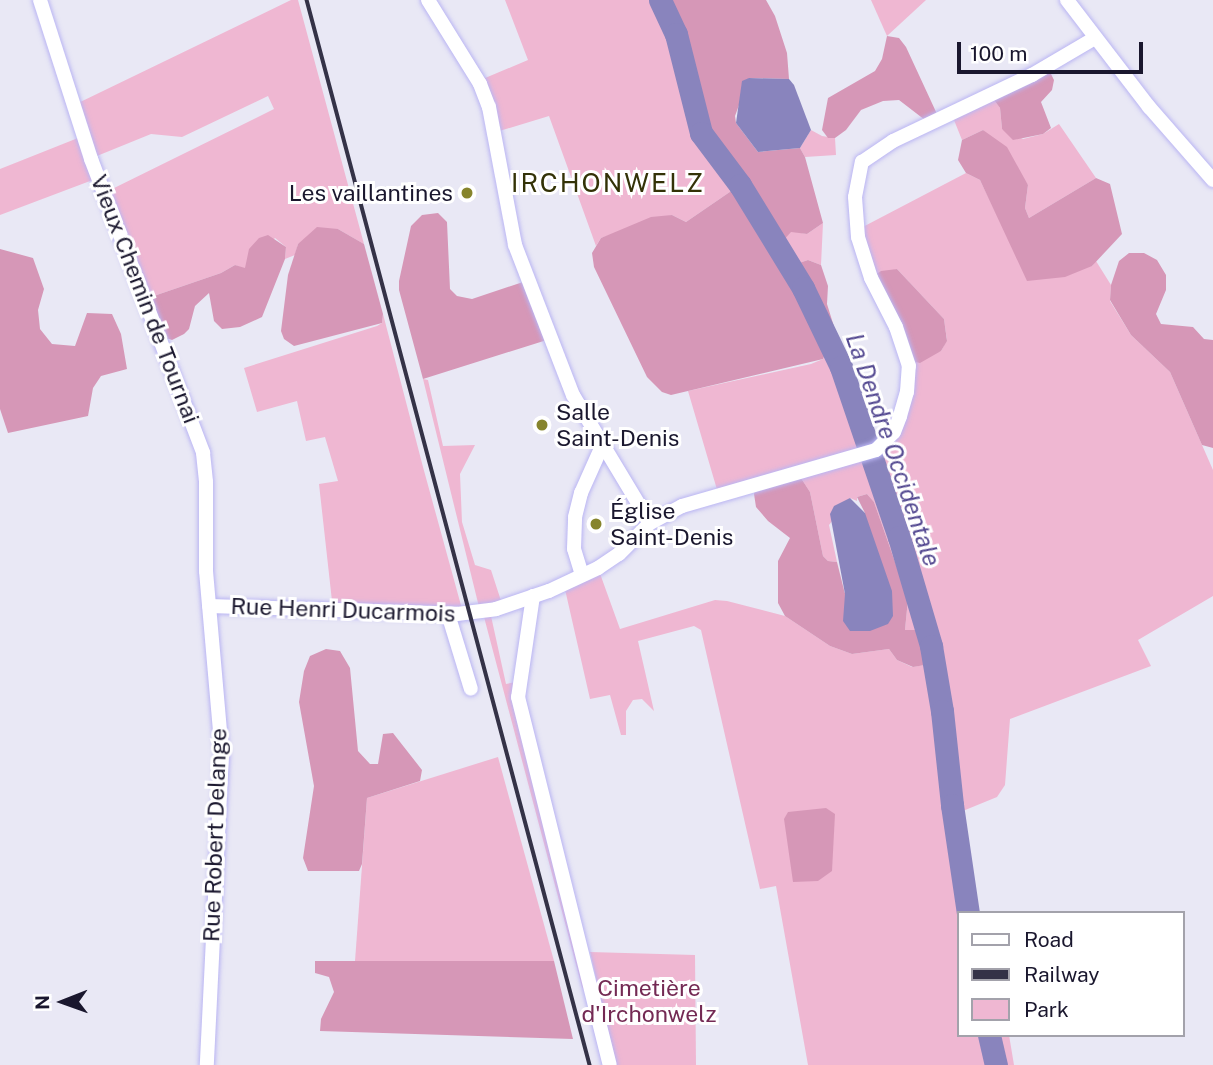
<!DOCTYPE html>
<html>
<head>
<meta charset="utf-8">
<style>
  body { margin:0 }
  #map { position:relative; width:1213px; height:1065px; overflow:hidden; background:#e9e8f5; font-family:"Public Sans",sans-serif }
  div>[style] { position:absolute }
  .green>* { inset:0; background:#efb7d2 }
  .forest>* { inset:0; background:#d697b7 }
  .water>* { inset:0; background:#8984bd }
  .river>* { height:23px; margin:-11.5px; padding:0 11.5px; transform-origin:11.5px; border-radius:11.5px; background:#8984bd }
  .roads { filter:drop-shadow(0 0 2px #bab5f3) drop-shadow(0 0 2px #bab5f3) }
  .minor>* { height:14px; margin:-7px; padding:0 7px; transform-origin:7px; border-radius:7px; background:#fff }
  .rail>* { height:3.5px; margin:-1.75px; padding:0 1.75px; transform-origin:1.75px; border-radius:1.75px; background:#343247 }
  .dots>* { width:19px; height:19px; translate:-50% -50%; box-sizing:border-box; border:4px solid #fff; border-radius:50% }
  span { translate:-50% -50%; white-space:nowrap; text-align:center; line-height:1.15; -webkit-text-stroke:6px #fff; paint-order:stroke }
  .poi-label { font-size:23px; color:#1a172e }
  .right { translate:-100% -50%; text-align:right }
  .left { translate:0 -50%; text-align:left }
  .street-label { font-size:23px; color:#1a172e }
  .park-label { font-size:23px; color:#742a54 }
  .water-label { font-size:24px; color:#544991; font-style:italic }
  .quarter-label { font-size:26px; color:#333207; letter-spacing:2px }
  .legend { position:absolute; left:957px; top:911px; width:228px; height:126px; box-sizing:border-box; background:#fff; border:2px solid #a3a2ab; margin:0; padding:9px 12px; list-style:none; font-size:21px; color:#1a172e }
  .legend li { display:flex; align-items:center; gap:14px; height:35px }
  .legend b { width:35px; border:2px solid #a3a2ab }
  .north { position:absolute; left:28px; top:967px; width:70px; height:70px; -webkit-text-stroke:5px #fff; paint-order:stroke; rotate:269deg; font-size:19px; font-weight:700; line-height:28px; text-align:center; color:#1a172e }
  .north::after { content:''; display:block; margin:auto; width:24px; height:32px; background:#1a172e; clip-path:polygon(50% 0,100% 100%,50% 72%,0 100%) }
  .scale { position:absolute; left:957px; top:42px; width:186px; height:32px; box-sizing:border-box; border:4px solid #1a172e; border-top:0; padding-left:9px; font-size:21px; line-height:24px; white-space:nowrap; color:#1a172e; -webkit-text-stroke:5px #fff; paint-order:stroke }
</style>
</head>
<body>
<div id="map">
  <div class="green">
    <i style="clip-path:polygon(291px 0,298px 0,364px 244px,338px 229px,298px 244px,295px 255px,285px 259px,286px 247px,275px 238px,245px 269px,235px 265px,221px 273px,145px 299px,104px 193px,274px 109px,268px 96px,182px 137px,151px 134px,92px 158px,98px 178px,0 215px,0 169px,83px 136px,72px 106px)"></i>
    <i style="clip-path:polygon(505px 0,660px 0,676px 34px,701px 133px,740px 185px,686px 222px,672px 215px,601px 238px,596px 246px,549px 116px,493px 133px,478px 81px,528px 60px)"></i>
    <i style="clip-path:polygon(871px 0,926px 0,887px 36px)"></i>
    <i style="clip-path:polygon(994px 100px,1000px 108px,1002px 129px,1023px 139px,1043px 134px,1059px 124px,1096px 178px,1029px 218px,1025px 208px,1028px 185px,983px 130px,962px 140px,952px 115px)"></i>
    <i style="clip-path:polygon(811px 130px,822px 136px,835px 138px,836px 155px,805px 157px,800px 148px)"></i>
    <i style="clip-path:polygon(966px 173px,980px 180px,1000px 221px,1092px 266px,1096px 261px,1111px 285px,1110px 301px,1131px 335px,1170px 372px,1213px 470px,1213px 596px,1138px 640px,1151px 666px,1010px 719px,1005px 785px,997px 797px,953px 815px,968px 913px,959px 913px,959px 1035px,1009px 1035px,1014px 1065px,808px 1065px,776px 886px,760px 889px,701px 630px,694px 626px,638px 641px,654px 711px,642px 699px,633px 700px,626px 711px,626px 735px,621px 735px,610px 695px,590px 699px,564px 585px,598px 568px,620px 629px,715px 600px,727px 601px,785px 616px,830px 646px,852px 654px,889px 649px,897px 660px,912px 667px,925px 665px,920px 630px,905px 630px,908px 599px,874px 502px,867px 494px,857px 497px,857px 501px,850px 498px,829px 525px,837px 562px,828px 561px,823px 556px,810px 492px,799px 475px,718px 493px,688px 391px,811px 364px,823px 359px,831px 347px,841px 367px,868px 452px,889px 444px,907px 360px,941px 351px,947px 340px,944px 319px,897px 269px,871px 278px,857px 230px)"></i>
    <i style="clip-path:polygon(823px 223px,821px 265px,808px 260px,790px 266px,776px 243px,783px 241px,791px 231px,807px 234px)"></i>
    <i style="clip-path:polygon(383px 314px,423px 467px,462px 609px,333px 610px,319px 484px,338px 481px,325px 437px,306px 441px,297px 401px,257px 412px,244px 368px,377px 326px,382px 323px)"></i>
    <i style="clip-path:polygon(423px 379px,428px 380px,443px 446px,475px 445px,460px 474px,462px 522px,475px 565px,491px 570px,503px 607px,479px 607px)"></i>
    <i style="clip-path:polygon(491px 616px,506px 684px,516px 682px,597px 1012px,582px 987px,484px 617px)"></i>
    <i style="clip-path:polygon(498px 757px,554px 961px,355px 961px,367px 798px)"></i>
    <i style="clip-path:polygon(590px 952px,695px 955px,696px 1065px,616px 1065px)"></i>
  </div>
  <div class="forest">
    <i style="clip-path:polygon(660px 0,766px 0,775px 16px,787px 53px,789px 79px,749px 78px,735px 116px,736px 123px,758px 152px,800px 148px,805px 157px,823px 223px,807px 234px,791px 232px,783px 241px,776px 243px,790px 266px,808px 260px,821px 265px,828px 286px,827px 304px,836px 333px,823px 359px,671px 395px,662px 392px,647px 377px,594px 267px,592px 253px,601px 238px,651px 217px,672px 215px,686px 222px,740px 185px,701px 133px,676px 34px)"></i>
    <i style="clip-path:polygon(887px 36px,899px 38px,906px 47px,937px 114px,925px 120px,899px 100px,883px 101px,861px 110px,846px 130px,835px 138px,828px 138px,822px 130px,828px 98px,875px 71px,882px 59px)"></i>
    <i style="clip-path:polygon(1049px 70px,1054px 80px,1052px 90px,1041px 102px,1051px 128px,1043px 134px,1013px 140px,1002px 129px,1000px 108px,994px 100px)"></i>
    <i style="clip-path:polygon(983px 130px,1007px 147px,1028px 185px,1025px 208px,1029px 218px,1096px 178px,1110px 184px,1122px 234px,1092px 266px,1065px 277px,1027px 281px,980px 180px,966px 173px,958px 160px,962px 140px)"></i>
    <i style="clip-path:polygon(438px 213px,447px 222px,450px 289px,457px 296px,472px 299px,526px 281px,550px 339px,423px 379px,399px 290px,399px 281px,411px 226px,422px 215px)"></i>
    <i style="clip-path:polygon(317px 227px,338px 229px,364px 244px,383px 314px,382px 323px,294px 346px,284px 339px,281px 331px,288px 275px,298px 244px)"></i>
    <i style="clip-path:polygon(268px 235px,286px 247px,285px 259px,262px 317px,240px 327px,222px 329px,214px 321px,209px 293px,195px 306px,189px 329px,184px 334px,172px 340px,160px 336px,145px 299px,221px 273px,235px 265px,245px 268px,249px 249px,259px 238px)"></i>
    <i style="clip-path:polygon(0 249px,33px 258px,44px 289px,38px 310px,40px 329px,52px 344px,75px 346px,87px 313px,112px 314px,121px 334px,127px 369px,101px 376px,93px 388px,88px 416px,8px 433px,0 409px)"></i>
    <i style="clip-path:polygon(1129px 253px,1144px 253px,1157px 260px,1166px 275px,1166px 290px,1156px 314px,1161px 324px,1193px 327px,1204px 339px,1213px 340px,1213px 448px,1202px 445px,1170px 372px,1131px 335px,1110px 300px,1111px 285px,1119px 261px)"></i>
    <i style="clip-path:polygon(897px 269px,944px 319px,947px 341px,941px 351px,920px 363px,907px 360px,871px 278px,881px 271px)"></i>
    <i style="clip-path:polygon(799px 475px,810px 492px,823px 556px,828px 561px,837px 562px,845px 594px,841px 608px,865px 513px,857px 497px,867px 494px,874px 502px,908px 599px,905px 630px,920px 630px,929px 638px,932px 655px,925px 665px,913px 667px,897px 660px,889px 649px,852px 654px,830px 646px,785px 616px,778px 603px,778px 561px,790px 538px,768px 521px,756px 507px,754px 494px,756px 483px)"></i>
    <i style="clip-path:polygon(326px 649px,340px 651px,350px 668px,358px 751px,370px 764px,378px 764px,383px 734px,393px 733px,422px 770px,420px 781px,367px 798px,362px 864px,359px 871px,308px 871px,303px 858px,314px 786px,299px 702px,304px 671px,310px 656px)"></i>
    <i style="clip-path:polygon(826px 808px,835px 814px,832px 871px,818px 881px,793px 882px,784px 819px,788px 812px)"></i>
    <i style="clip-path:polygon(315px 961px,554px 961px,573px 1039px,320px 1031px,321px 1019px,334px 992px,329px 977px,315px 973px)"></i>
  </div>
  <div class="water">
    <i style="clip-path:polygon(749px 78px,789px 79px,794px 85px,811px 130px,800px 148px,758px 152px,736px 123px,742px 81px)"></i>
    <i style="clip-path:polygon(850px 498px,865px 513px,892px 591px,893px 616px,888px 624px,870px 631px,850px 631px,843px 621px,845px 594px,830px 514px,834px 506px)"></i>
  </div>
  <div class="river">
    <i style="left:660px;top:0;width:38px;rotate:65deg"></i>
    <i style="left:676px;top:34px;width:102px;rotate:75.8deg"></i>
    <i style="left:701px;top:133px;width:65px;rotate:53.1deg"></i>
    <i style="left:740px;top:185px;width:121px;rotate:58.5deg"></i>
    <i style="left:803px;top:288px;width:88px;rotate:64.3deg"></i>
    <i style="left:841px;top:367px;width:180px;rotate:71.2deg"></i>
    <i style="left:899px;top:537px;width:114px;rotate:73.6deg"></i>
    <i style="left:931px;top:646px;width:66px;rotate:80.4deg"></i>
    <i style="left:942px;top:711px;width:95px;rotate:83.9deg"></i>
    <i style="left:952px;top:805px;width:109px;rotate:81.6deg"></i>
    <i style="left:989px;top:1035px;width:31px;rotate:77deg"></i>
  </div>
  <div class="roads">
    <div class="minor">
      <i style="left:40px;top:0;width:167px;rotate:72.2deg"></i>
      <i style="left:91px;top:159px;width:315px;rotate:69.1deg"></i>
      <i style="left:203px;top:453px;width:29px;rotate:84deg"></i>
      <i style="left:206px;top:482px;width:89px;rotate:90deg"></i>
      <i style="left:206px;top:571px;width:184px;rotate:85deg"></i>
      <i style="left:222px;top:754px;width:311px;rotate:92.8deg"></i>
      <i style="left:428px;top:0;width:99px;rotate:58.2deg"></i>
      <i style="left:480px;top:84px;width:25px;rotate:69deg"></i>
      <i style="left:489px;top:107px;width:140px;rotate:79.3deg"></i>
      <i style="left:515px;top:245px;width:161px;rotate:68.9deg"></i>
      <i style="left:573px;top:395px;width:149px;rotate:59deg"></i>
      <i style="left:1067px;top:0;width:135px;rotate:52.5deg"></i>
      <i style="left:1149px;top:107px;width:97px;rotate:48.8deg"></i>
      <i style="left:582px;top:575px;width:27px;rotate:-107deg"></i>
      <i style="left:574px;top:549px;width:32px;rotate:-88deg"></i>
      <i style="left:575px;top:517px;width:25px;rotate:-76deg"></i>
      <i style="left:581px;top:493px;width:51px;rotate:-65.9deg"></i>
      <i style="left:533px;top:596px;width:102px;rotate:98.4deg"></i>
      <i style="left:518px;top:697px;width:379px;rotate:76deg"></i>
      <i style="left:209px;top:606px;width:248px;rotate:1.8deg"></i>
      <i style="left:457px;top:614px;width:39px;rotate:-7deg"></i>
      <i style="left:496px;top:609px;width:56px;rotate:-18.8deg"></i>
      <i style="left:549px;top:591px;width:54px;rotate:-25.1deg"></i>
      <i style="left:598px;top:568px;width:25px;rotate:-34deg"></i>
      <i style="left:619px;top:554px;width:44px;rotate:-45deg"></i>
      <i style="left:650px;top:523px;width:36px;rotate:-28deg"></i>
      <i style="left:682px;top:506px;width:202px;rotate:-16.1deg"></i>
      <i style="left:876px;top:450px;width:25px;rotate:-45deg"></i>
      <i style="left:894px;top:432px;width:17px;rotate:-69deg"></i>
      <i style="left:900px;top:416px;width:25px;rotate:-74deg"></i>
      <i style="left:907px;top:392px;width:26px;rotate:-86deg"></i>
      <i style="left:909px;top:366px;width:41px;rotate:-108.4deg"></i>
      <i style="left:896px;top:327px;width:55px;rotate:-117deg"></i>
      <i style="left:871px;top:278px;width:43px;rotate:-107.6deg"></i>
      <i style="left:858px;top:237px;width:40px;rotate:-94.3deg"></i>
      <i style="left:855px;top:197px;width:36px;rotate:-79deg"></i>
      <i style="left:862px;top:162px;width:37px;rotate:-34deg"></i>
      <i style="left:893px;top:141px;width:154px;rotate:-25.4deg"></i>
      <i style="left:1032px;top:75px;width:73px;rotate:-30.4deg"></i>
      <i style="left:448px;top:614px;width:78px;rotate:73deg"></i>
    </div>
  </div>
  <div class="rail">
    <i style="left:307px;top:0;width:1102px;rotate:75.12deg"></i>
  </div>
  <div class="dots">
    <i style="left:467px;top:193px;background:#86842c"></i>
    <i style="left:542px;top:425px;background:#86842c"></i>
    <i style="left:596px;top:524px;background:#86842c"></i>
  </div>
  <div class="poi-label">
    <span class="right" style="left:453px;top:193px">Les vaillantines</span>
    <span class="left" style="left:556px;top:425px">Salle<br>Saint-Denis</span>
    <span class="left" style="left:610px;top:524px">Église<br>Saint-Denis</span>
  </div>
  <div class="street-label">
    <span style="left:145px;top:299px;rotate:69deg">Vieux Chemin de Tournai</span>
    <span style="left:343px;top:610px;rotate:2deg">Rue Henri Ducarmois</span>
    <span style="left:215px;top:835px;rotate:-88deg">Rue Robert Delange</span>
  </div>
  <div class="park-label">
    <span style="left:649px;top:1001px">Cimetière<br>d'Irchonwelz</span>
  </div>
  <div class="water-label">
    <span style="left:893px;top:450px;rotate:71deg">La Dendre Occidentale</span>
  </div>
  <div class="quarter-label">
    <span style="left:608px;top:183px">IRCHONWELZ</span>
  </div>
  <ul class="legend">
  <li><b style="height:9px;background:#fff"></b>Road</li>
  <li><b style="height:9px;background:#343247"></b>Railway</li>
  <li><b style="height:19px;background:#efb7d2"></b>Park</li>
  </ul>
  <div class="north">N</div>
  <div class="scale">100 m</div>
</div>
</body>
</html>
